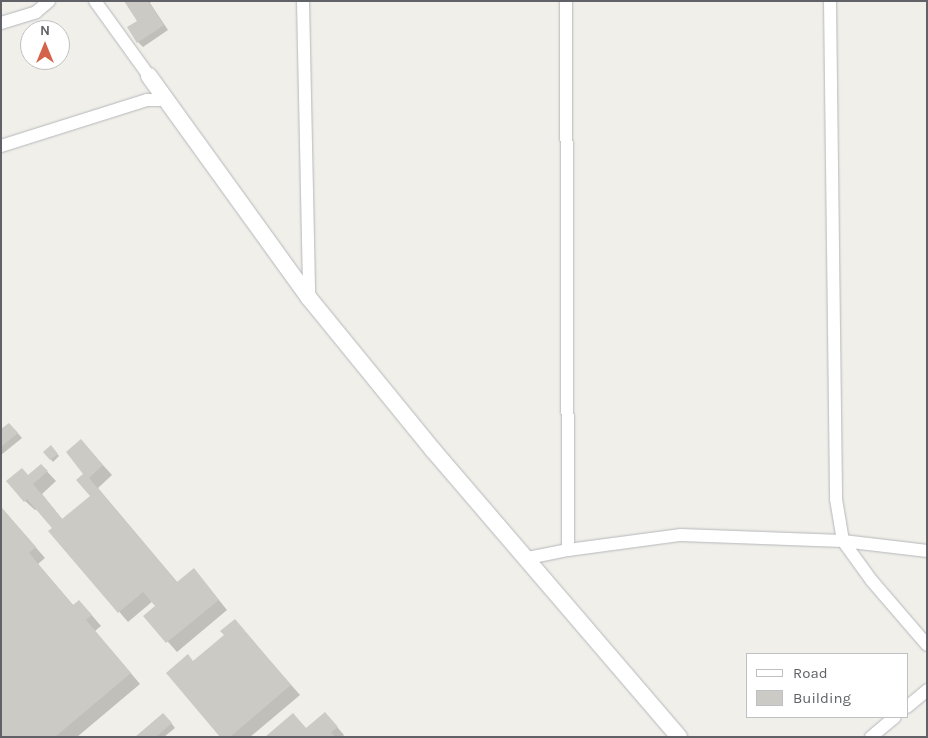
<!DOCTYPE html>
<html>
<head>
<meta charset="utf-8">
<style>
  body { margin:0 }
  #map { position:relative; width:928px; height:738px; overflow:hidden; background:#f0efe9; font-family:Karla,sans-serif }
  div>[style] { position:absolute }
  .shadow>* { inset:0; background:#0003 }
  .building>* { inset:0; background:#cbcac5 }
  .roads { filter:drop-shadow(0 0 1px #b5b7bb) drop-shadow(0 0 1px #b5b7bb) }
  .minor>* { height:12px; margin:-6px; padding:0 6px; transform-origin:6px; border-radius:6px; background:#fff }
  .tertiary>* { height:16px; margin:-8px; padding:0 8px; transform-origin:8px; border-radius:8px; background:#fff }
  span { translate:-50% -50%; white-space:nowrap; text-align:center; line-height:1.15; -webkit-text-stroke:4.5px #fff; paint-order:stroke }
  .frame { position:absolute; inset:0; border:2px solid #606267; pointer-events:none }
  .legend { position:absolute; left:746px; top:653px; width:162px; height:65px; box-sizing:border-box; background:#fff; border:1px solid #bfc0c2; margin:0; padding:6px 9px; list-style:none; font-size:15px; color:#606267 }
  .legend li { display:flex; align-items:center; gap:10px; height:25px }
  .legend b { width:25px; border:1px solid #bfc0c2 }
  .north { position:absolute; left:20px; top:20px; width:50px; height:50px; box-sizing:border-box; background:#fff; border:1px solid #bfc0c2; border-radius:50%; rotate:0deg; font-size:14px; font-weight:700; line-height:20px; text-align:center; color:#606267 }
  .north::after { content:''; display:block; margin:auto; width:18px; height:22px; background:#d56349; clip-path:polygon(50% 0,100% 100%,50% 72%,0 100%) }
</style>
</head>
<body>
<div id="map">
  <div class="shadow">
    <i style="clip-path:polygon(125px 1px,152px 1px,150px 3px,168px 30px,143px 47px,138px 42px,139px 21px)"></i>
    <i style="clip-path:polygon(14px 429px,22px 438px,1px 455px,1px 431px)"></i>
    <i style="clip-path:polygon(81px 441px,112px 475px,98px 488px,178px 583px,194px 569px,227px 610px,177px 652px,145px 616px,157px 606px,153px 601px,128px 622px,50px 531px,53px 528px,37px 509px,35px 510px,25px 501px,28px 476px,41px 465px,56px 481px,42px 494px,63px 520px,91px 496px,85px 474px)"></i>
    <i style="clip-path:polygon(51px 447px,59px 456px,53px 462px,45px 452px)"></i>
    <i style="clip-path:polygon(1px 507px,45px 558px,38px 564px,74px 606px,89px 612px,101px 626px,95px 631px,140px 684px,77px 737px,1px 737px)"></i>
    <i style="clip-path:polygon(235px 621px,300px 695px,250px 737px,222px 737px,225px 635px)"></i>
    <i style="clip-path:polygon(168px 719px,175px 728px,164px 737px,138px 737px)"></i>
    <i style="clip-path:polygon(332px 721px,344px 735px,342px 737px,267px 737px,306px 729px)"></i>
  </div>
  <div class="building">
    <i style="clip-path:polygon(124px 1px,148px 1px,164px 25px,137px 43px,127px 27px,137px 21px)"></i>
    <i style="clip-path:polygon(9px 423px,18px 433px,1px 447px,1px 429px)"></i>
    <i style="clip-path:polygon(81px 439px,103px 465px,89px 478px,177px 582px,194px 568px,219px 600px,166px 643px,143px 616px,155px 606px,143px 592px,118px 613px,48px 531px,52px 528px,27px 499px,24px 502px,6px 481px,22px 468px,28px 475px,41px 464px,48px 471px,33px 484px,62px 519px,90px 496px,76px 480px,83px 474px,66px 452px)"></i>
    <i style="clip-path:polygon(51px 445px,58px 454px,50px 460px,43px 452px)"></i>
    <i style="clip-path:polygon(1px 507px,36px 547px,29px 553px,73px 605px,79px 600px,92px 615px,86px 620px,131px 673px,55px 737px,1px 737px)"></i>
    <i style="clip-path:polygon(235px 619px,291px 685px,230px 737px,220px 737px,166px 673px,188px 654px,193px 661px,224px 635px,220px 631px)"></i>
    <i style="clip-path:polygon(325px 712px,338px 727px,331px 732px,335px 737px,265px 737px,293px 713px,306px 728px)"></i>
    <i style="clip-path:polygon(163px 713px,172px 723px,156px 737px,135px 737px)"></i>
  </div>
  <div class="roads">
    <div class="minor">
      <i style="left:95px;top:1px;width:92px;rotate:54.2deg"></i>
      <i style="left:303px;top:1px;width:297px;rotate:88.8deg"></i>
      <i style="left:566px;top:1px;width:549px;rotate:89.79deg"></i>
      <i style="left:830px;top:1px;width:498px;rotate:89.3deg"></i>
      <i style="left:836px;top:499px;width:43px;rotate:80.5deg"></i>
      <i style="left:843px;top:541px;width:49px;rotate:54.1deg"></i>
      <i style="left:872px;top:581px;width:84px;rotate:49.3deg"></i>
      <i style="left:1px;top:23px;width:37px;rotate:-17deg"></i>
      <i style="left:36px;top:12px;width:17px;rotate:-40deg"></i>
      <i style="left:1px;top:146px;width:153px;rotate:-17.5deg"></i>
      <i style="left:147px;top:100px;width:19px"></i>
      <i style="left:528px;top:558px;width:41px;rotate:-11.3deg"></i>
      <i style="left:568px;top:550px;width:114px;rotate:-7.6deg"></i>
      <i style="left:681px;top:535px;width:162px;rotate:2.1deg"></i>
      <i style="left:843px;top:541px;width:85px;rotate:6.8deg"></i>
      <i style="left:907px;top:707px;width:26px;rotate:-40deg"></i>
      <i style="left:871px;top:737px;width:31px;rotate:-40deg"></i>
    </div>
    <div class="tertiary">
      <i style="left:149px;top:76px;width:274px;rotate:54.2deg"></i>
      <i style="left:309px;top:298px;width:196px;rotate:50.8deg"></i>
      <i style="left:433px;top:450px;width:378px;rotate:49.4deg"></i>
    </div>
  </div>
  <div class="frame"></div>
  <ul class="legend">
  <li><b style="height:6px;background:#fff"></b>Road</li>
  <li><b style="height:14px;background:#cbcac5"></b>Building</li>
  </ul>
  <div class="north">N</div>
</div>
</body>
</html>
